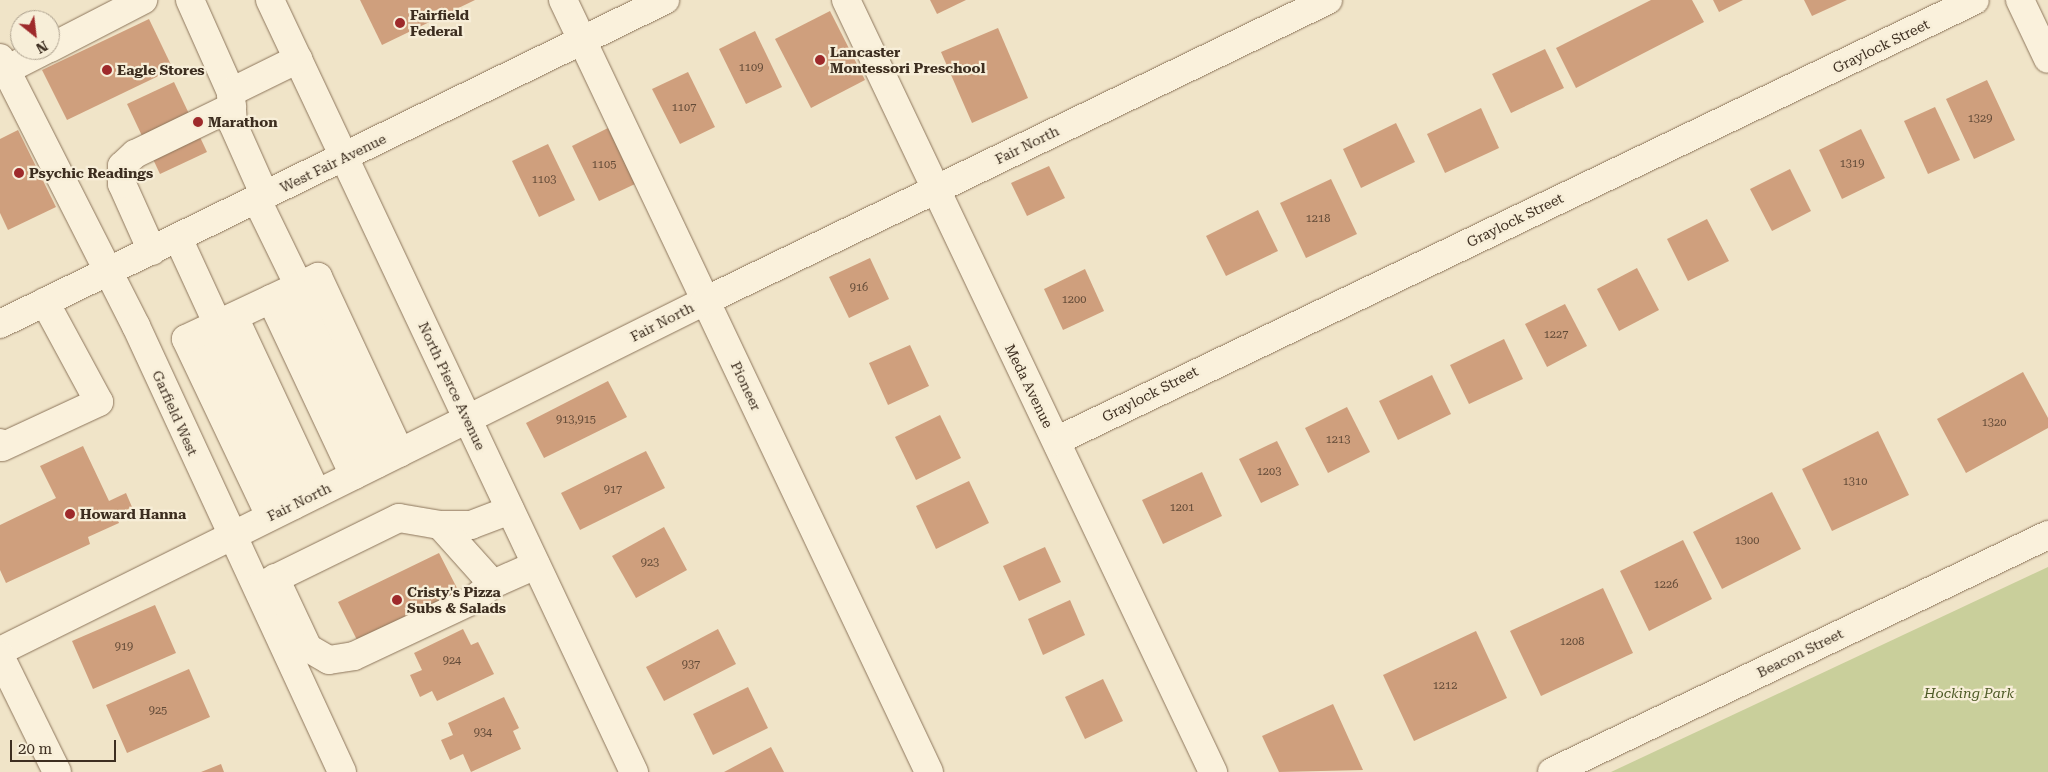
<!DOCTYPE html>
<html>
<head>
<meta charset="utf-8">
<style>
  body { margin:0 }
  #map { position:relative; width:2048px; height:772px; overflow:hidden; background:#f0e4c8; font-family:"Roboto Serif",serif }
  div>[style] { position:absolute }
  .green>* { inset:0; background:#c9cf9b }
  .building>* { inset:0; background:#cf9f7d }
  .roads { filter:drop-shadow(0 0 1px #8d765c) drop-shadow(0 0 1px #8d765c) }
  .minor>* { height:28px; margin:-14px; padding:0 14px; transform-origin:14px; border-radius:14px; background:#faf1dc }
  .dots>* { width:14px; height:14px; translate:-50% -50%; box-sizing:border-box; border:2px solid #f7eed8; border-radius:50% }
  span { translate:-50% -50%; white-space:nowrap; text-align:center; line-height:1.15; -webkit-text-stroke:4.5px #f7eed8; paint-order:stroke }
  .number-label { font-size:11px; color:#624a37 }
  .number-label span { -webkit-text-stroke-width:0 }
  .poi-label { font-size:14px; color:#3d2e20; font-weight:700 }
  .left { translate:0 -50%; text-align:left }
  .street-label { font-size:14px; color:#3d2e20 }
  .park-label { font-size:14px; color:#4d5a26; font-style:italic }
  .north { position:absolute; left:10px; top:10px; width:50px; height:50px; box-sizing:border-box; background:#f7eed8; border:1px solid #ada18e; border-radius:50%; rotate:151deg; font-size:14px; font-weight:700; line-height:20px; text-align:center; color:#3d2e20 }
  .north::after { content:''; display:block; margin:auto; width:18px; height:22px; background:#9e2a2b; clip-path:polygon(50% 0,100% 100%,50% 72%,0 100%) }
  .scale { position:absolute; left:10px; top:740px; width:106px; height:22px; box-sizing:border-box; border:2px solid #3d2e20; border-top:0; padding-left:6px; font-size:15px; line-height:18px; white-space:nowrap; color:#3d2e20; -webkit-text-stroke:4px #f7eed8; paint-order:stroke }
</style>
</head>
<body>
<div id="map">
  <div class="green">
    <i style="clip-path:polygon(2048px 567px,2048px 772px,1611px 772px)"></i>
  </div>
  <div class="building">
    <i style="clip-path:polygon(360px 0,475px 0,382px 45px)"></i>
    <i style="clip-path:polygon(930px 0,966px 0,937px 14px)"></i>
    <i style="clip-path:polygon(1651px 0,1692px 0,1704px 22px,1576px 88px,1556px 48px)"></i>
    <i style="clip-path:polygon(1713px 0,1743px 0,1719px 12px)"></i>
    <i style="clip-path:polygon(1804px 0,1847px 0,1812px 16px)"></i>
    <i style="clip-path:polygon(830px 11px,865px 80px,811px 108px,775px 39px)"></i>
    <i style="clip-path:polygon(149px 19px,173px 69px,67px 120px,42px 70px)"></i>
    <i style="clip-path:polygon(998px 28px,1028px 98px,972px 123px,941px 52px)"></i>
    <i style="clip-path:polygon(755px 31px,782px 87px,746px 104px,719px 49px)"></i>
    <i style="clip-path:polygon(1545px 49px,1564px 88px,1511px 113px,1492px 74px)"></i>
    <i style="clip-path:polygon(688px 72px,715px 127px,680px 144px,652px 89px)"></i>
    <i style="clip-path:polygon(1987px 80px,2015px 140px,1974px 159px,1946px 99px)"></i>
    <i style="clip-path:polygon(174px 82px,207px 152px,160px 174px,127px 104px)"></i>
    <i style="clip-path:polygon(1935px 107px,1960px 160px,1928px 174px,1904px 121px)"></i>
    <i style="clip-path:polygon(1481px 108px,1499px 148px,1445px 173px,1427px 134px)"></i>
    <i style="clip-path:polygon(1396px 123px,1415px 162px,1361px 188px,1343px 149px)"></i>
    <i style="clip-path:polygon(608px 128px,635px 184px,599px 201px,572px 146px)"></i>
    <i style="clip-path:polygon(1861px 129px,1885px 178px,1842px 199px,1819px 150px)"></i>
    <i style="clip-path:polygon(18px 130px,56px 207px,8px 230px,0 213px,0 139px)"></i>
    <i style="clip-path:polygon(548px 144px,575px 200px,539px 217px,512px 161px)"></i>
    <i style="clip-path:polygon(1049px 166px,1065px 198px,1027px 216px,1011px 183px)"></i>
    <i style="clip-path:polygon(1790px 169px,1811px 211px,1772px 231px,1750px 189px)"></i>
    <i style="clip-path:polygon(1331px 179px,1357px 234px,1306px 258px,1280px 203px)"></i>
    <i style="clip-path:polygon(1258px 210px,1278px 251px,1226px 276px,1206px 236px)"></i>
    <i style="clip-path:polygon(1707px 219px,1729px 261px,1688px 281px,1667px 239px)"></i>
    <i style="clip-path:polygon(870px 258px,889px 299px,849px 318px,829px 277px)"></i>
    <i style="clip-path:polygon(1637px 268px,1659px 310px,1619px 331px,1597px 289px)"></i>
    <i style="clip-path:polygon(1085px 269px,1104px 311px,1063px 330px,1044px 289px)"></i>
    <i style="clip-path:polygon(1565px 304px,1587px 346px,1547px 367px,1525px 324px)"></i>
    <i style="clip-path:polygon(1504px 339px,1523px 379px,1469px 404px,1450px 365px)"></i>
    <i style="clip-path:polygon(910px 345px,929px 386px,888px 405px,869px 363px)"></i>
    <i style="clip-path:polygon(2023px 372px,2048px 418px,2048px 428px,1966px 473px,1937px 419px)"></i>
    <i style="clip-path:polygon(1432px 375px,1451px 414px,1398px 440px,1379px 401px)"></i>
    <i style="clip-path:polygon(608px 381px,627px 417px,544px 458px,526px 423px)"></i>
    <i style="clip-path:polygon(1347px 407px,1370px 452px,1328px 473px,1305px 428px)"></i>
    <i style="clip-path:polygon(940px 415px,961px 458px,916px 480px,895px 437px)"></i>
    <i style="clip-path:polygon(1878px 431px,1909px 495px,1832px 531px,1802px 469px)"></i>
    <i style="clip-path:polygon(1277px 441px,1299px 485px,1261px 503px,1239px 459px)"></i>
    <i style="clip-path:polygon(83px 446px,109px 501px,126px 493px,132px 507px,116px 515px,119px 523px,88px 537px,90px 544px,6px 583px,0 570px,0 525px,56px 498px,40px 466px)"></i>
    <i style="clip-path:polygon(646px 451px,665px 488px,580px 530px,561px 493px)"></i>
    <i style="clip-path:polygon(1202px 472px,1222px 516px,1163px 544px,1142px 500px)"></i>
    <i style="clip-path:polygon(969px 481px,989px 523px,936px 549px,916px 506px)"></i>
    <i style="clip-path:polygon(1772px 492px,1801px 549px,1722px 589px,1693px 532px)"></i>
    <i style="clip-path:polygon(664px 527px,687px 570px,636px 598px,612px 556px)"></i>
    <i style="clip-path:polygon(1683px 540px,1712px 599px,1649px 631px,1620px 571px)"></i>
    <i style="clip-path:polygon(1045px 547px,1061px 582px,1019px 601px,1003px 566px)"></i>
    <i style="clip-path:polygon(439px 553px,457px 588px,453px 590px,455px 595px,358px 642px,338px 602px)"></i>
    <i style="clip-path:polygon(1603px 588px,1633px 653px,1541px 696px,1510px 631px)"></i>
    <i style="clip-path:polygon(1070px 600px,1085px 635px,1043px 655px,1028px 619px)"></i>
    <i style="clip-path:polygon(155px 605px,176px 653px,93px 689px,72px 641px)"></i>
    <i style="clip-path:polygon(463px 629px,471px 645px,478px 642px,494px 674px,437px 701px,432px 691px,420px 697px,410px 675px,422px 670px,414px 653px)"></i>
    <i style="clip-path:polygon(718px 629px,736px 664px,664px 701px,646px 667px)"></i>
    <i style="clip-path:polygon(1476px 631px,1507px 698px,1414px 741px,1383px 675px)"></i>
    <i style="clip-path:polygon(189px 669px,210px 717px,127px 753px,106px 705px)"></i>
    <i style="clip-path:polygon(1103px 679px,1123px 721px,1085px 739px,1065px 697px)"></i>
    <i style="clip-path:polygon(748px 687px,768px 728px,713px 755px,693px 714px)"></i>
    <i style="clip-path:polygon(504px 697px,519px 728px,513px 731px,521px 749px,471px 772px,463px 754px,450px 760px,441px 740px,453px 735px,448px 723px)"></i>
    <i style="clip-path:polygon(1333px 704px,1363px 770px,1279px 772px,1262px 736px)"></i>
    <i style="clip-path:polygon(771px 747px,784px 772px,724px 772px)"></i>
    <i style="clip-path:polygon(221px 764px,224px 772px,201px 772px)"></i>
  </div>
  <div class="roads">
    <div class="minor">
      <i style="left:190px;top:0;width:101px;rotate:66deg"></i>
      <i style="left:270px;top:0;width:854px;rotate:64.76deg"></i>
      <i style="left:563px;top:0;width:854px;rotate:64.63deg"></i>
      <i style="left:846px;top:0;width:855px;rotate:64.57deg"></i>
      <i style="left:2020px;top:0;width:65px;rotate:64.6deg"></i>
      <i style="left:50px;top:48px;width:105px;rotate:-27.3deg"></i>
      <i style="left:0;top:58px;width:301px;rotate:63.1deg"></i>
      <i style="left:136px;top:326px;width:491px;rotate:65.2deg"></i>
      <i style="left:6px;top:70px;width:44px;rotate:-27.1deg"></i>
      <i style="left:265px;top:196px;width:79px;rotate:-114deg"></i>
      <i style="left:233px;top:124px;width:32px;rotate:-94deg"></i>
      <i style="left:231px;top:92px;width:75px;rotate:-26.2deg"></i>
      <i style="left:257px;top:200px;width:96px;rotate:64deg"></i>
      <i style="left:178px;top:238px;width:96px;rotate:65.3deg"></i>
      <i style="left:152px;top:251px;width:73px;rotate:-114.1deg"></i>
      <i style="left:122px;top:184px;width:18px;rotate:-90deg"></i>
      <i style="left:122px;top:166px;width:18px;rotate:-43deg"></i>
      <i style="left:135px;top:154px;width:108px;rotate:-25.9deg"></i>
      <i style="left:295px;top:288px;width:194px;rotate:65deg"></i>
      <i style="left:271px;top:299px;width:195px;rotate:64.8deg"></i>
      <i style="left:234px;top:317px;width:195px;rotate:64.9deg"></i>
      <i style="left:0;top:324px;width:740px;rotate:-25.98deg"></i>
      <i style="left:210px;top:328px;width:196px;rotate:65deg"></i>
      <i style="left:1056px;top:441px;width:1019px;rotate:-25.63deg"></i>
      <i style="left:0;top:443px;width:4px;rotate:63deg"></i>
      <i style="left:2px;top:447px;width:107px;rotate:-24.9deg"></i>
      <i style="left:99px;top:402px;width:114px;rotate:-118.4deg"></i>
      <i style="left:510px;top:510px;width:42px;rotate:159deg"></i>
      <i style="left:471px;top:525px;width:31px;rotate:180deg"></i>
      <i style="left:440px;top:525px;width:79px;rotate:48.1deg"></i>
      <i style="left:493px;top:584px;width:47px;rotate:-23.8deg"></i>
      <i style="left:270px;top:516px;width:196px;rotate:-115.4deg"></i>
      <i style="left:186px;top:339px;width:146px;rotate:-25.2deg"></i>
      <i style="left:318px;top:277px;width:194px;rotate:65deg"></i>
      <i style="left:275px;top:578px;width:77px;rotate:64.8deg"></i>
      <i style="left:308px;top:648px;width:24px;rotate:30deg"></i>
      <i style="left:329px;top:660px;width:25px;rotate:-9deg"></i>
      <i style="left:354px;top:656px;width:132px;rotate:-25.2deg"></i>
      <i style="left:473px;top:600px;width:26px;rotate:-39deg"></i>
      <i style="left:258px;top:587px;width:157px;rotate:-26.1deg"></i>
      <i style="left:399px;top:518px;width:42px;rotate:9.7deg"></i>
      <i style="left:0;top:651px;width:787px;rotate:-26.4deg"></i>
      <i style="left:705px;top:301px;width:692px;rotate:-25.79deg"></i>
      <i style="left:0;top:656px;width:129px;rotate:63.8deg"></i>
      <i style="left:1552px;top:772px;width:550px;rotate:-25.54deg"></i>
    </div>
  </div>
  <div class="dots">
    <i style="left:400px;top:23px;background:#9e2a2b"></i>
    <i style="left:820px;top:60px;background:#9e2a2b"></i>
    <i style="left:107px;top:70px;background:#9e2a2b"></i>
    <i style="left:198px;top:122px;background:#9e2a2b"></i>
    <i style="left:19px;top:173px;background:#9e2a2b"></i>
    <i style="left:70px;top:514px;background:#9e2a2b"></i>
    <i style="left:397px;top:600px;background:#9e2a2b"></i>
  </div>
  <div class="number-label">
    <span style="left:751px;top:68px">1109</span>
    <span style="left:684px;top:108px">1107</span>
    <span style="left:1980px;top:119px">1329</span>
    <span style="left:1852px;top:164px">1319</span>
    <span style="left:604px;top:165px">1105</span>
    <span style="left:544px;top:180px">1103</span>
    <span style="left:1318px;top:219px">1218</span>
    <span style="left:859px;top:288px">916</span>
    <span style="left:1074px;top:300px">1200</span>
    <span style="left:1556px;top:335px">1227</span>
    <span style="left:576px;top:420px">913,915</span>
    <span style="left:1994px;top:423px">1320</span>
    <span style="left:1338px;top:440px">1213</span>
    <span style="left:1269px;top:472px">1203</span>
    <span style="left:1855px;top:482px">1310</span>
    <span style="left:613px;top:490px">917</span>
    <span style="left:1182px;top:508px">1201</span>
    <span style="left:1747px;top:541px">1300</span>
    <span style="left:650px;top:563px">923</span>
    <span style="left:1666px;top:585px">1226</span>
    <span style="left:1572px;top:642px">1208</span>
    <span style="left:124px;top:647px">919</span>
    <span style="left:452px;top:661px">924</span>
    <span style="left:691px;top:665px">937</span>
    <span style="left:1445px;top:686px">1212</span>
    <span style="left:158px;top:711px">925</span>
    <span style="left:483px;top:733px">934</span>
  </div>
  <div class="poi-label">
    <span class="left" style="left:410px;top:23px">Fairfield<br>Federal</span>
    <span class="left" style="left:830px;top:60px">Lancaster<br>Montessori Preschool</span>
    <span class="left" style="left:117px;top:70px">Eagle Stores</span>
    <span class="left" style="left:208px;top:122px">Marathon</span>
    <span class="left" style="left:29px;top:173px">Psychic Readings</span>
    <span class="left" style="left:80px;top:514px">Howard Hanna</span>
    <span class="left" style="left:407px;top:600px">Cristy's Pizza<br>Subs &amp; Salads</span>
  </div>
  <div class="street-label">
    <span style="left:1881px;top:46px;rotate:-26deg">Graylock Street</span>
    <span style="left:1027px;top:145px;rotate:-26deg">Fair North</span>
    <span style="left:333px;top:163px;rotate:-26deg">West Fair Avenue</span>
    <span style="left:1515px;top:220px;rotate:-26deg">Graylock Street</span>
    <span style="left:662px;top:322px;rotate:-27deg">Fair North</span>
    <span style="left:452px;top:386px;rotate:65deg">North Pierce Avenue</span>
    <span style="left:746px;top:386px;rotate:65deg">Pioneer</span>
    <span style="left:1029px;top:386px;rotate:64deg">Meda Avenue</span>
    <span style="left:1150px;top:394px;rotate:-27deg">Graylock Street</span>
    <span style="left:175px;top:413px;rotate:66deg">Garfield West</span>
    <span style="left:299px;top:502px;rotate:-26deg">Fair North</span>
    <span style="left:1800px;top:653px;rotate:-26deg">Beacon Street</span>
  </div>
  <div class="park-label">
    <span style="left:1969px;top:693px">Hocking Park</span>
  </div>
  <div class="north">N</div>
  <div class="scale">20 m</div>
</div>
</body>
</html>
